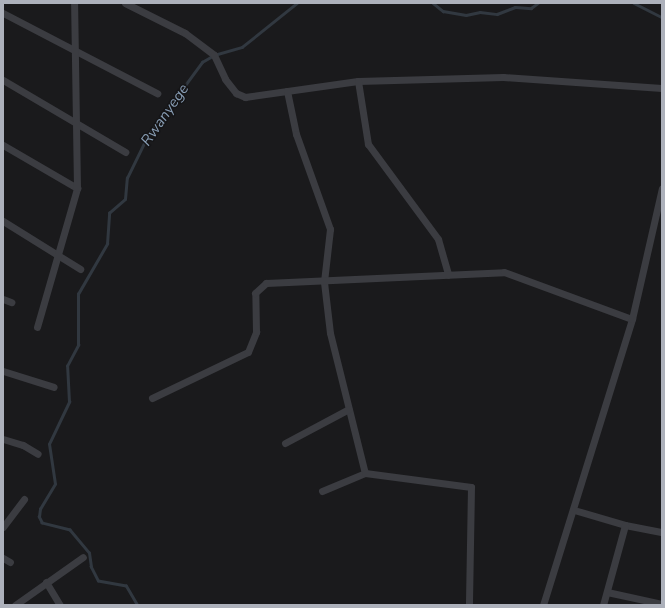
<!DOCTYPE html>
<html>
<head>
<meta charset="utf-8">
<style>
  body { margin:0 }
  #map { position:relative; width:665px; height:608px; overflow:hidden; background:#1a1a1c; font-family:"Nunito Sans",sans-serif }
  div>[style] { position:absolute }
  .stream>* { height:2.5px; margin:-1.25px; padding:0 1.25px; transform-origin:1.25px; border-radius:1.25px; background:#313840 }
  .street>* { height:7px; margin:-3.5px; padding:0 3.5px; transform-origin:3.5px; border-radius:3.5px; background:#3b3c41 }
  span { translate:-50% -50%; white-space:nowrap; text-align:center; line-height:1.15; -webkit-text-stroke:3px #151517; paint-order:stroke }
  .water-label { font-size:15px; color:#879cb3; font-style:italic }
  .frame { position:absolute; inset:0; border:4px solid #adb1bb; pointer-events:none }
</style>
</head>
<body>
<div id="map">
  <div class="stream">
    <i style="left:433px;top:3px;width:13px;rotate:39deg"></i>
    <i style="left:443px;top:11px;width:23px;rotate:10deg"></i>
    <i style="left:466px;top:15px;width:14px;rotate:-12deg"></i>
    <i style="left:480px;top:12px;width:17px;rotate:7deg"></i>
    <i style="left:497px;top:14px;width:19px;rotate:-21deg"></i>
    <i style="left:515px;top:7px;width:16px;rotate:4deg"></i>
    <i style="left:531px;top:8px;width:9px;rotate:-36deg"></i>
    <i style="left:634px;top:3px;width:31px;rotate:27deg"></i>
    <i style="left:137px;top:605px;width:22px;rotate:-120deg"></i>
    <i style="left:126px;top:586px;width:28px;rotate:-170deg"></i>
    <i style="left:98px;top:581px;width:16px;rotate:-117deg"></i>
    <i style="left:91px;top:567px;width:14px;rotate:-98deg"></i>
    <i style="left:89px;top:553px;width:30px;rotate:-130deg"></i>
    <i style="left:70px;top:530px;width:29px;rotate:-166deg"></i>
    <i style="left:42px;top:523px;width:7px;rotate:-117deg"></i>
    <i style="left:39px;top:517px;width:8px;rotate:-83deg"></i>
    <i style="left:40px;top:509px;width:29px;rotate:-59deg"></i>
    <i style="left:55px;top:484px;width:40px;rotate:-98.5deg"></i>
    <i style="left:49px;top:444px;width:47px;rotate:-64.5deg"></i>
    <i style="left:69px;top:402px;width:36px;rotate:-93deg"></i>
    <i style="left:67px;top:366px;width:24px;rotate:-62deg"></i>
    <i style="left:78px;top:345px;width:51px;rotate:-90deg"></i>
    <i style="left:78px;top:294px;width:58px;rotate:-59.9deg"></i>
    <i style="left:107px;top:244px;width:31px;rotate:-86deg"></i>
    <i style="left:109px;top:213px;width:21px;rotate:-41deg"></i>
    <i style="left:125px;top:199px;width:21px;rotate:-85deg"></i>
    <i style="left:127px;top:178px;width:46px;rotate:-64deg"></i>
    <i style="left:147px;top:137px;width:93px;rotate:-53.7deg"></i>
    <i style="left:202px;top:62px;width:14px;rotate:-30deg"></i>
    <i style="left:214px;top:55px;width:29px;rotate:-16deg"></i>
    <i style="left:242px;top:47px;width:70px;rotate:-38.7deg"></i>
  </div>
  <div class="street">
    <i style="left:125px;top:3px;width:67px;rotate:26.6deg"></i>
    <i style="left:185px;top:33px;width:36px;rotate:37deg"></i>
    <i style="left:214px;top:55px;width:26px;rotate:65deg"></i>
    <i style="left:225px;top:79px;width:18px;rotate:52deg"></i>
    <i style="left:236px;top:93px;width:10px;rotate:24deg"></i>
    <i style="left:245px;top:97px;width:114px;rotate:-8.1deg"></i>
    <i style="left:358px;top:81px;width:145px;rotate:-1.6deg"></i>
    <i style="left:503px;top:77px;width:159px;rotate:4deg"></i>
    <i style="left:3px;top:13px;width:174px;rotate:27.5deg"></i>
    <i style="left:3px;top:80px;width:142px;rotate:30.5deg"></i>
    <i style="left:358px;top:81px;width:64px;rotate:81deg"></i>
    <i style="left:368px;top:144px;width:118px;rotate:53.6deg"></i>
    <i style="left:438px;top:239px;width:37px;rotate:74deg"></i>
    <i style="left:287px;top:91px;width:44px;rotate:78.2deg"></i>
    <i style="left:296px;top:134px;width:101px;rotate:70.3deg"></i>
    <i style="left:330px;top:229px;width:53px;rotate:96.5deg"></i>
    <i style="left:324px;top:282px;width:51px;rotate:83.3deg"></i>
    <i style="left:330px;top:333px;width:144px;rotate:76deg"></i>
    <i style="left:3px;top:145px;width:86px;rotate:30.2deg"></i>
    <i style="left:3px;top:221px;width:91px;rotate:31.9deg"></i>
    <i style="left:3px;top:299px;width:9px;rotate:21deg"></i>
    <i style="left:37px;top:327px;width:145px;rotate:-73.9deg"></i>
    <i style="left:77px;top:188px;width:185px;rotate:-90.9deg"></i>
    <i style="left:3px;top:371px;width:53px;rotate:17.4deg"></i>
    <i style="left:152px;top:398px;width:106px;rotate:-25.6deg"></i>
    <i style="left:248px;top:352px;width:22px;rotate:-68deg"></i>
    <i style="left:256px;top:332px;width:39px;rotate:-91deg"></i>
    <i style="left:255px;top:293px;width:15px;rotate:-42deg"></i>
    <i style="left:266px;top:283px;width:238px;rotate:-2.6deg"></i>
    <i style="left:504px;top:272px;width:136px;rotate:20.2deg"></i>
    <i style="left:3px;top:439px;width:21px;rotate:17deg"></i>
    <i style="left:23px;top:445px;width:17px;rotate:31deg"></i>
    <i style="left:285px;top:443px;width:72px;rotate:-28deg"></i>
    <i style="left:322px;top:491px;width:47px;rotate:-22.7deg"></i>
    <i style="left:365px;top:473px;width:107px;rotate:7.5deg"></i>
    <i style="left:471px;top:487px;width:118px;rotate:91deg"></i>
    <i style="left:574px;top:510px;width:53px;rotate:16.4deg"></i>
    <i style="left:625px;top:525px;width:38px;rotate:11deg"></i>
    <i style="left:3px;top:527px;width:35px;rotate:-53deg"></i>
    <i style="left:3px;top:558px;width:8px;rotate:30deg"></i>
    <i style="left:46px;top:582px;width:27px;rotate:59deg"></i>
    <i style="left:607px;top:592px;width:56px;rotate:12.3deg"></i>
    <i style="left:15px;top:605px;width:83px;rotate:-35.2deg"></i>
    <i style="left:543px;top:605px;width:300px;rotate:-72.7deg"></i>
    <i style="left:632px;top:319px;width:134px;rotate:-77.1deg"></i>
    <i style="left:603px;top:605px;width:83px;rotate:-74.6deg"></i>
  </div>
  <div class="water-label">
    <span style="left:165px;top:115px;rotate:-55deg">Rwanyege</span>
  </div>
  <div class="frame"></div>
</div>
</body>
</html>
